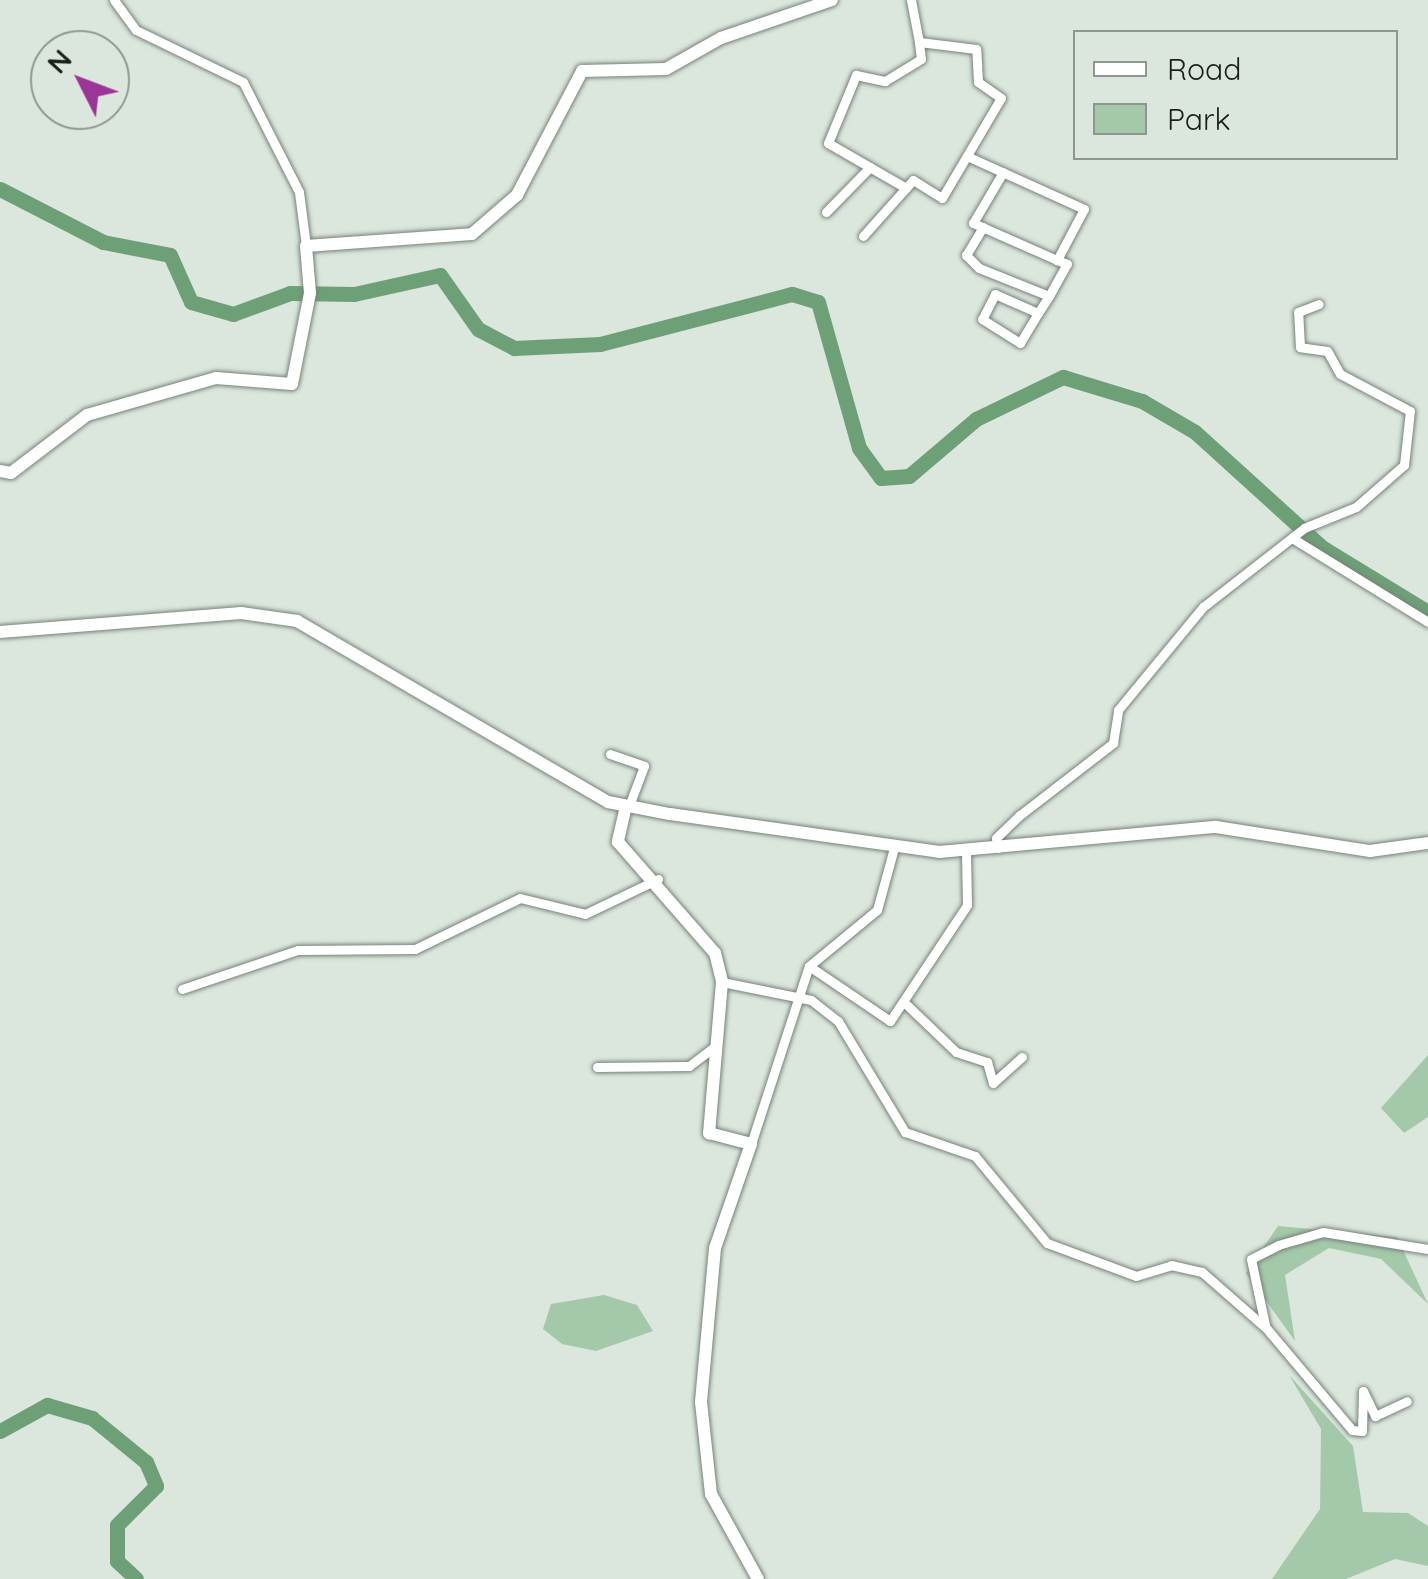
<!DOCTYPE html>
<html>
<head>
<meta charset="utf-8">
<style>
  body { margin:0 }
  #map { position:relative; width:1428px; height:1579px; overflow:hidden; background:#dbe7dc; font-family:Quicksand,sans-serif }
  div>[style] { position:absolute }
  .green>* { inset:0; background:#a4c9aa }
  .river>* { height:15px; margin:-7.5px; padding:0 7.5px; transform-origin:7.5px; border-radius:7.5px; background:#6ea077 }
  .roads { filter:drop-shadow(0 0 2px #778279) drop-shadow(0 0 2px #778279) }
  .street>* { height:9px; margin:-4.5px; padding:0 4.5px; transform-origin:4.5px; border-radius:4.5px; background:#fff }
  .secondary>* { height:12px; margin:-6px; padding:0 6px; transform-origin:6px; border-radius:6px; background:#fff }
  span { translate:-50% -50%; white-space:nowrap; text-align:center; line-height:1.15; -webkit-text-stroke:9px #dbe7dc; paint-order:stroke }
  .legend { position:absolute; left:1073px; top:30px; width:325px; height:130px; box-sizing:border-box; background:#dbe7dc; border:2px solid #8e978f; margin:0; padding:12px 18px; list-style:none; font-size:30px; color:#1a1f1b }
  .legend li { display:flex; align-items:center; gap:20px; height:50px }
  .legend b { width:50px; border:2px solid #8e978f }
  .north { position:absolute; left:30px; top:30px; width:100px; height:100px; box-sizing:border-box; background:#dbe7dc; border:2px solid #8e978f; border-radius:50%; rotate:312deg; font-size:28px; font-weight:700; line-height:40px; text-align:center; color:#1a1f1b }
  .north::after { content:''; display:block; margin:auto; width:35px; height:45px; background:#9d3598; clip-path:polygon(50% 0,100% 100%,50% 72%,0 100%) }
</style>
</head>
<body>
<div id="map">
  <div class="green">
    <i style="clip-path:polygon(1428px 1055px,1428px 1117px,1404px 1133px,1381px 1108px)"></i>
    <i style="clip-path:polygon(1278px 1226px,1397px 1237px,1428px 1304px,1381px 1259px,1329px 1248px,1285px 1275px,1295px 1341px,1246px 1273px)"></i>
    <i style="clip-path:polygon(604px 1295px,637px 1305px,653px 1331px,596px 1351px,562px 1344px,543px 1329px,551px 1304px)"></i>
    <i style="clip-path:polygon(1289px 1375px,1353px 1446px,1363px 1512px,1408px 1513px,1428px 1526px,1428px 1566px,1395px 1559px,1346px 1579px,1272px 1579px,1320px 1509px,1321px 1429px)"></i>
  </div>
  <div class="river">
    <i style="left:0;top:189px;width:116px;rotate:27.2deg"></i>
    <i style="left:103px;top:242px;width:68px;rotate:11deg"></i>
    <i style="left:170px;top:255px;width:51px;rotate:65.9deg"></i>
    <i style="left:191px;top:302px;width:44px;rotate:15.9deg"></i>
    <i style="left:233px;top:314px;width:61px;rotate:-20.2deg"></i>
    <i style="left:290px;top:293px;width:64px;rotate:0.9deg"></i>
    <i style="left:354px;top:294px;width:88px;rotate:-12.5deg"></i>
    <i style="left:440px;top:275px;width:66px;rotate:54.9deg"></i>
    <i style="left:478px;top:329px;width:41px;rotate:27.8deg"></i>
    <i style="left:514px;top:348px;width:86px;rotate:-2.7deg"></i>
    <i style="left:600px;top:344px;width:198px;rotate:-14.6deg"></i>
    <i style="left:792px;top:294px;width:27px;rotate:17deg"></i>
    <i style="left:818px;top:302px;width:152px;rotate:74.3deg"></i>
    <i style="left:859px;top:448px;width:37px;rotate:54deg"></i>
    <i style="left:881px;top:478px;width:28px;rotate:-4deg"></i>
    <i style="left:909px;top:476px;width:88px;rotate:-40.4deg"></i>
    <i style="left:976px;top:419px;width:97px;rotate:-25.8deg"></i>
    <i style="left:1063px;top:377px;width:83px;rotate:16.9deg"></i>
    <i style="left:1142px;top:401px;width:61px;rotate:30.3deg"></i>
    <i style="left:1195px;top:432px;width:173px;rotate:42.2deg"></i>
    <i style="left:1323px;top:548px;width:123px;rotate:31.4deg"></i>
    <i style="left:0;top:1431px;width:54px;rotate:-29deg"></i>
    <i style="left:47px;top:1405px;width:47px;rotate:16.1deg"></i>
    <i style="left:92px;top:1418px;width:70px;rotate:39.2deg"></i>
    <i style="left:146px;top:1462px;width:26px;rotate:67deg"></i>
    <i style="left:156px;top:1486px;width:55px;rotate:135deg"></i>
    <i style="left:117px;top:1525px;width:36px;rotate:90deg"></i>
    <i style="left:117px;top:1561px;width:26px;rotate:43deg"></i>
  </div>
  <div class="roads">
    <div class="street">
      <i style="left:114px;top:0;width:37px;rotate:54deg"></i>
      <i style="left:136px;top:30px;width:119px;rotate:25.9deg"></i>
      <i style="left:243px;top:82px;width:123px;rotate:63deg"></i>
      <i style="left:299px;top:192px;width:54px;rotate:82.6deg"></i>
      <i style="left:969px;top:157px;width:126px;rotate:24.3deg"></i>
      <i style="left:1084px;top:209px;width:58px;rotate:117.9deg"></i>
      <i style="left:1057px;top:260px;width:92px;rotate:-156.2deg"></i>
      <i style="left:973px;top:223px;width:59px;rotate:-59.5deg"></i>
      <i style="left:906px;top:188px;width:90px;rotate:-150deg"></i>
      <i style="left:828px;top:143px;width:74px;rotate:-67.6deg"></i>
      <i style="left:856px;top:75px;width:30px;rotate:12deg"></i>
      <i style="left:885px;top:81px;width:42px;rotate:-31.4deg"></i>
      <i style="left:921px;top:59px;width:17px;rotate:-97deg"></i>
      <i style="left:826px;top:212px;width:63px;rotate:-45.6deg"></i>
      <i style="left:983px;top:227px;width:33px;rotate:121deg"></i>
      <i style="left:966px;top:255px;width:18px;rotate:45deg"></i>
      <i style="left:979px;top:268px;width:75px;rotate:21.8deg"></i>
      <i style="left:1049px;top:296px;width:37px;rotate:-61deg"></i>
      <i style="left:1067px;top:264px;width:11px;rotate:-158deg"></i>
      <i style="left:863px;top:236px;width:75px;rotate:-48.2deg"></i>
      <i style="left:913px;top:180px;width:34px;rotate:32deg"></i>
      <i style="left:942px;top:198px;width:116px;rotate:-59.5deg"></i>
      <i style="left:1001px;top:98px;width:28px;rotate:-145deg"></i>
      <i style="left:978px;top:82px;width:33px;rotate:-93deg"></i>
      <i style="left:976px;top:49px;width:57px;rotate:-173deg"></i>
      <i style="left:919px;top:42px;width:43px;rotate:-100.8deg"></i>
      <i style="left:1038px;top:313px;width:47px;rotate:-156.2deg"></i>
      <i style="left:995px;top:294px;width:28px;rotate:117deg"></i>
      <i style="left:982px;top:319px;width:45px;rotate:32.3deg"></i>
      <i style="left:1020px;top:343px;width:35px;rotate:-59deg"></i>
      <i style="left:1038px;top:313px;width:20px;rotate:-57deg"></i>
      <i style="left:1292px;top:538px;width:160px;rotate:31.7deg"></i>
      <i style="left:610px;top:754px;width:36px;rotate:19deg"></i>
      <i style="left:644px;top:766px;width:43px;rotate:110.6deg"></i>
      <i style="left:998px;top:848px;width:10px;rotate:-101deg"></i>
      <i style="left:996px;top:838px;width:33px;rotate:-44deg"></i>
      <i style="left:1020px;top:815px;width:118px;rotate:-37.7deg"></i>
      <i style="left:1113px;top:743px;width:33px;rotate:-81deg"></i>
      <i style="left:1118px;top:710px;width:134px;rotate:-50.5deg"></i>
      <i style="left:1203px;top:607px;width:128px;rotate:-38deg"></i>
      <i style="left:1304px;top:528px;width:56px;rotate:-22deg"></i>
      <i style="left:1356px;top:507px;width:64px;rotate:-41.2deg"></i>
      <i style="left:1404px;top:465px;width:54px;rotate:-83.7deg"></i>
      <i style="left:1410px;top:411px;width:79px;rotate:-152.1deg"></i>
      <i style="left:1340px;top:374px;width:26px;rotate:-119deg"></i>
      <i style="left:1327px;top:351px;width:27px;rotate:-172deg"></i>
      <i style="left:1300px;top:347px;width:35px;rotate:-93deg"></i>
      <i style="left:1298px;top:312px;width:22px;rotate:-21deg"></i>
      <i style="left:809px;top:966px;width:98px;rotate:34.2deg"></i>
      <i style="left:890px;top:1021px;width:139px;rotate:-56.4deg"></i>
      <i style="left:967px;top:905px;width:53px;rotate:-91.1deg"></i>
      <i style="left:722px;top:982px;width:91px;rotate:11.4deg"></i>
      <i style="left:811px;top:1000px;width:34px;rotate:38deg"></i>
      <i style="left:838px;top:1021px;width:130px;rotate:58.9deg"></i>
      <i style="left:905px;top:1132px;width:74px;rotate:18.9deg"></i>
      <i style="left:975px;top:1156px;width:113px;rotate:50.4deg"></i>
      <i style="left:1047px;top:1243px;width:95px;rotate:20.3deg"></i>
      <i style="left:1136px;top:1276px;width:37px;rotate:-17deg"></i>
      <i style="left:1171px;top:1265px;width:32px;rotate:13deg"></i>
      <i style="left:1202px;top:1272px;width:86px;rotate:41.2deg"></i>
      <i style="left:1267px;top:1329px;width:132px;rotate:49.9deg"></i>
      <i style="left:1352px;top:1430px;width:10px;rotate:6deg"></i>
      <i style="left:1362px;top:1431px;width:40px;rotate:-88.6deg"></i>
      <i style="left:1363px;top:1391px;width:28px;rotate:64deg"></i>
      <i style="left:1375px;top:1416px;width:35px;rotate:-25deg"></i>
      <i style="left:182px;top:989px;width:122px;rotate:-18.6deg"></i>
      <i style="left:298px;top:950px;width:117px;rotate:-0.5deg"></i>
      <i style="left:415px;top:949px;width:117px;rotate:-25.9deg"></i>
      <i style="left:520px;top:898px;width:67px;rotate:13.8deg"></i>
      <i style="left:585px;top:914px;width:81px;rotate:-25.6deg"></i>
      <i style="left:907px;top:1005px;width:68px;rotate:43.8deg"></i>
      <i style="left:956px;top:1052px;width:33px;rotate:18deg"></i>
      <i style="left:987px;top:1062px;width:22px;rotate:74deg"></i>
      <i style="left:993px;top:1083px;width:39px;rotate:-42deg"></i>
      <i style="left:597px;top:1067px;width:92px;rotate:-0.6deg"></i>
      <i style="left:689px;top:1066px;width:30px;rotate:-37deg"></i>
      <i style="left:751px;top:1144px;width:187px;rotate:-72deg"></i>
      <i style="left:809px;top:966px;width:88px;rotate:-39.5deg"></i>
      <i style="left:877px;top:910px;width:68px;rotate:-74.7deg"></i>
      <i style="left:1265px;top:1325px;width:67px;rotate:-102deg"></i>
      <i style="left:1251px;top:1259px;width:30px;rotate:-27deg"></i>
      <i style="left:1278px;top:1245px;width:47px;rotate:-16.1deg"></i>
      <i style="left:1323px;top:1232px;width:106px;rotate:9.2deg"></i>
    </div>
    <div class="secondary">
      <i style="left:0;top:471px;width:11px;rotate:10deg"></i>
      <i style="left:11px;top:473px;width:96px;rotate:-37.3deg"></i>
      <i style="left:87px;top:415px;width:134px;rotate:-16deg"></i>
      <i style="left:216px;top:378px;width:76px;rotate:4.5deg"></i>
      <i style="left:292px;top:384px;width:93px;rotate:-78.8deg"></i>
      <i style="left:310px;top:293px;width:47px;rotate:-94.9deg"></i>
      <i style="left:306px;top:246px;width:166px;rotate:-4.1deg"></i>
      <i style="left:472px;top:234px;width:60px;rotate:-40.9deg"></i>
      <i style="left:517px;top:195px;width:140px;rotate:-62.3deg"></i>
      <i style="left:582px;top:71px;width:84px;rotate:-1.4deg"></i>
      <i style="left:666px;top:69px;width:63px;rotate:-29.4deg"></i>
      <i style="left:721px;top:38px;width:117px;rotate:-18.9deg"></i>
      <i style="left:0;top:632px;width:242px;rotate:-4.5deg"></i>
      <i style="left:241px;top:613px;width:57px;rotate:8.1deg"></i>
      <i style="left:297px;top:621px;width:360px;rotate:30.2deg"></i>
      <i style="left:608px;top:802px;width:63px;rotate:11deg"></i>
      <i style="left:670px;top:814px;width:272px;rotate:8deg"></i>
      <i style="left:939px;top:852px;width:278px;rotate:-5.2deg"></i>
      <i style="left:1216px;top:827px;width:156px;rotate:8.9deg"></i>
      <i style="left:1370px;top:851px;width:59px;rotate:-7.9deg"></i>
      <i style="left:626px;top:806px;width:37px;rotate:103deg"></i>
      <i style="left:618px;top:842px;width:147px;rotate:48.9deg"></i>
      <i style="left:715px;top:953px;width:30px;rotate:76deg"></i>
      <i style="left:722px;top:982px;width:152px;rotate:94.9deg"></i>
      <i style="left:709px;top:1133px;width:43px;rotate:14.7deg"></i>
      <i style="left:751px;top:1144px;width:110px;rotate:109.1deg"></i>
      <i style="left:715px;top:1248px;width:155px;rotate:95.2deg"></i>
      <i style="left:701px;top:1402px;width:93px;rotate:83.8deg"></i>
      <i style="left:711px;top:1494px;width:97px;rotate:61.1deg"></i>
    </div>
  </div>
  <ul class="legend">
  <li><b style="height:12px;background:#fff"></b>Road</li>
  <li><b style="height:28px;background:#a4c9aa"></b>Park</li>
  </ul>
  <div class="north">N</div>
</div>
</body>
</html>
